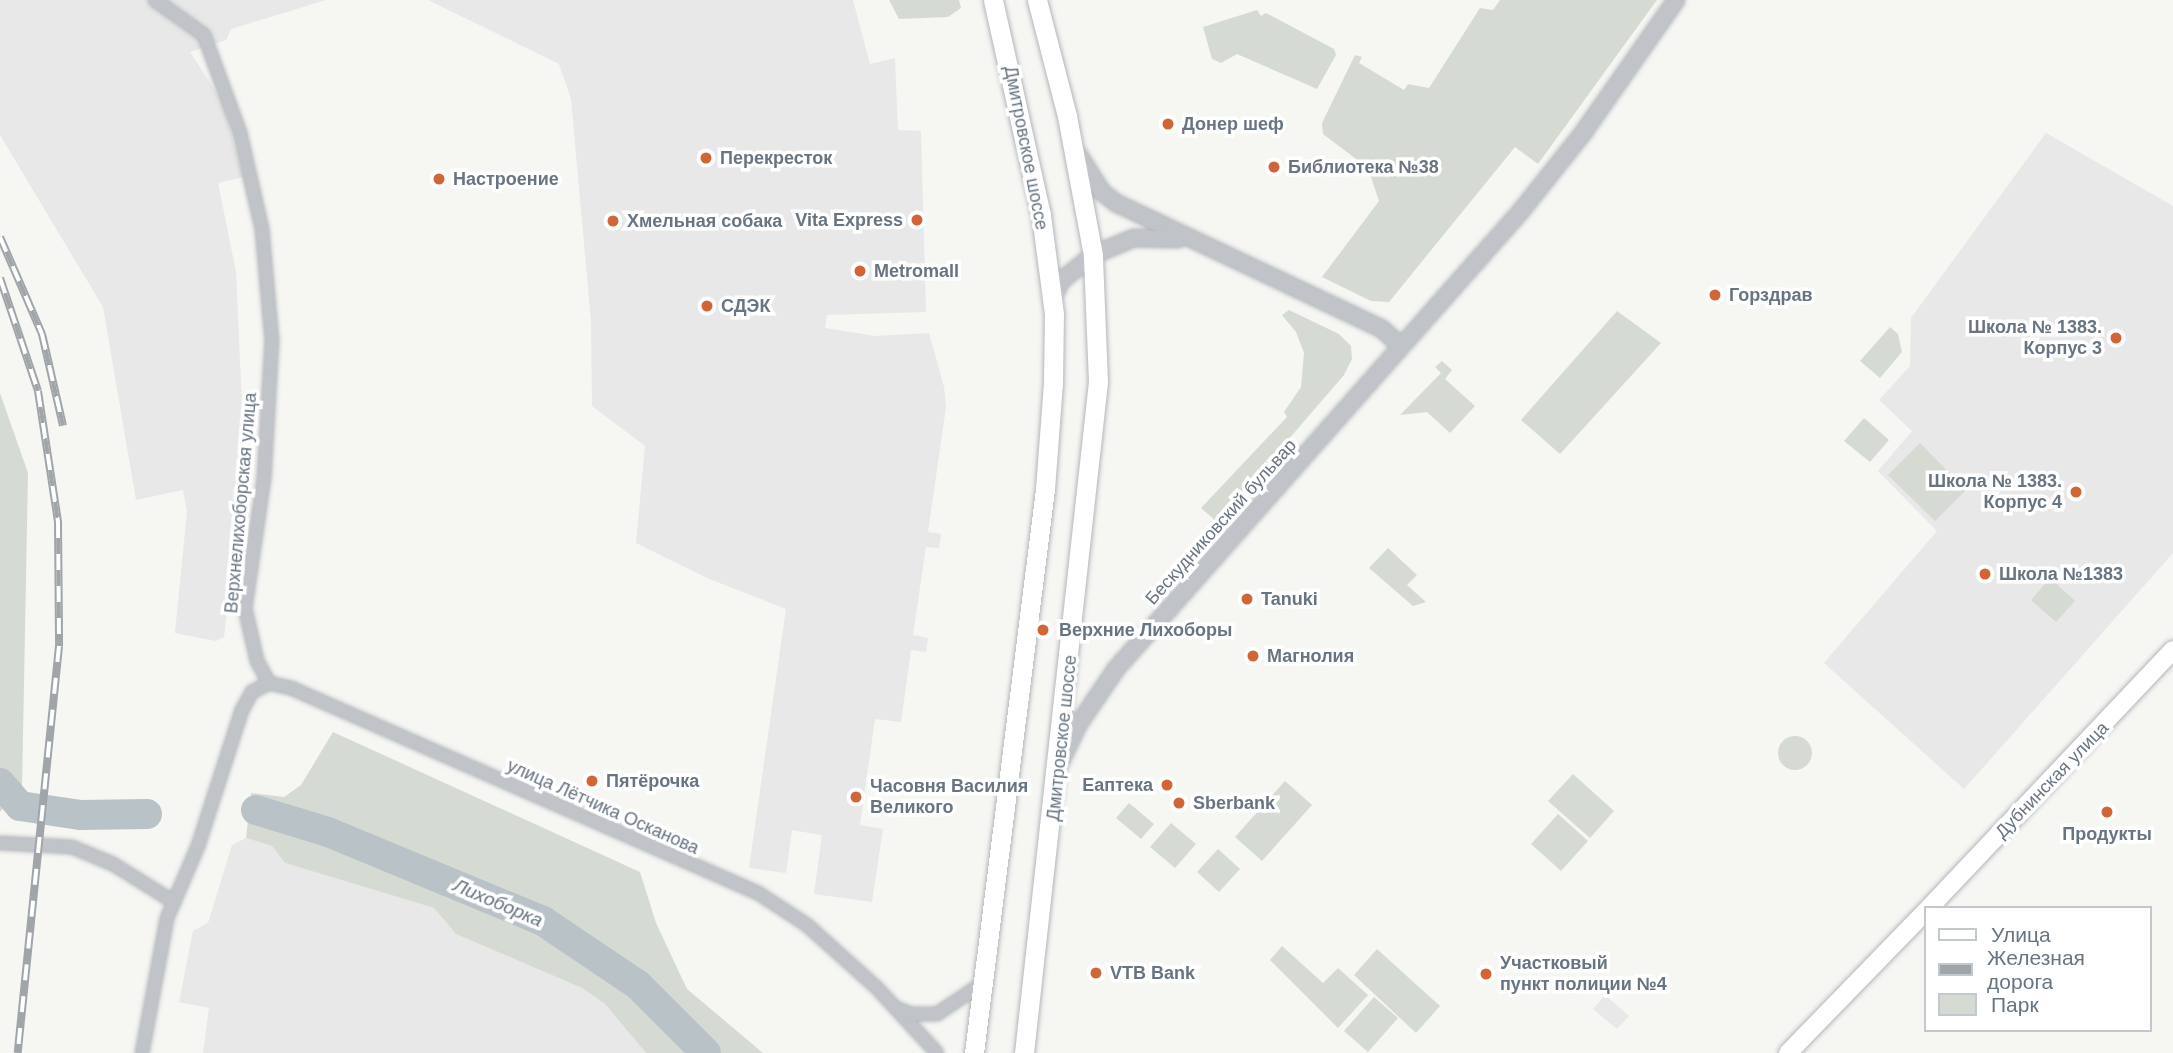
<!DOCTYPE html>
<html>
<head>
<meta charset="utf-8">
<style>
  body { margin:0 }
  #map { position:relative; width:2173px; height:1053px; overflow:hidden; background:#f6f6f3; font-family:Helvetica,sans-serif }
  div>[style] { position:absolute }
  .built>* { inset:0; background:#e7e8e7 }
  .green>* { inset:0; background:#d5dbd3 }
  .round { border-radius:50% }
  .river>* { height:30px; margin:-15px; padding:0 15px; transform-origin:15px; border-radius:15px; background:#b9c2c7 }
  .roads { filter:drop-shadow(0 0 2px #b3b7bb) drop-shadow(0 0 2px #b3b7bb) }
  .minor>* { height:12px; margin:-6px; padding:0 6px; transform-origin:6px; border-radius:6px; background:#c0c3c7 }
  .tertiary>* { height:16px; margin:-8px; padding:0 8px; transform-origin:8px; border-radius:8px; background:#c0c3c7 }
  .secondary>* { height:18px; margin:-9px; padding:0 9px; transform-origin:9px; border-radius:9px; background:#fff }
  .primary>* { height:19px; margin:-9.5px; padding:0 9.5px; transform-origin:9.5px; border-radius:9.5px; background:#fff }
  .rail>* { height:8px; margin-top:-4px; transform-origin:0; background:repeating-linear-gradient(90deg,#fff 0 16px,#a0a5aa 0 32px); box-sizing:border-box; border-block:2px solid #a0a5aa }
  .dots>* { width:19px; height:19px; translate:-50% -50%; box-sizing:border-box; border:4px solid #fff; border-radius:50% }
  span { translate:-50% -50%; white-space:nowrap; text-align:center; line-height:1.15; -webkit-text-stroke:7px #fff; paint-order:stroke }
  .poi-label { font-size:18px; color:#687581; font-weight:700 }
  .left { translate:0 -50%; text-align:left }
  .right { translate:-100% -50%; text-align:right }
  .street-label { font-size:18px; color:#687581 }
  .water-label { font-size:19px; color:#64757e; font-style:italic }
  .legend { position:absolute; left:1924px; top:906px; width:228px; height:126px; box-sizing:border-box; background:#fff; border:2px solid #c3c8cd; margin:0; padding:9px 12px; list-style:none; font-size:21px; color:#687581 }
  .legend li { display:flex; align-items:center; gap:14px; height:35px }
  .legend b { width:35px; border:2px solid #c3c8cd }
</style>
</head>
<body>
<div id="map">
  <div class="built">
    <i style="clip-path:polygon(0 0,326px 0,231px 29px,226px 40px,190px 52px,222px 101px,243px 177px,218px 183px,236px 272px,244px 450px,224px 637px,216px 641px,175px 633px,187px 511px,183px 490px,136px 500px,103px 307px,0 135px)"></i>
    <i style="clip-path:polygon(428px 0,853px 0,870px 64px,895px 58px,898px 130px,921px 131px,926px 312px,827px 315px,825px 328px,875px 336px,929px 333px,944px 387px,946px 407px,928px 532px,941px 534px,939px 548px,926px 547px,913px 635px,928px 638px,926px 652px,911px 650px,901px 722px,875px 719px,860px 825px,883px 829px,872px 902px,814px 894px,822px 835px,792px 830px,786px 873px,749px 868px,786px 609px,707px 578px,636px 543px,645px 446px,592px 406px,591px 321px,571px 99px,559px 64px)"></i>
    <i style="clip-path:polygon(2046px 133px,2173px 206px,2173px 553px,1964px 789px,1824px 663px,1937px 531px,1878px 471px,1912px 431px,1879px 400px,1910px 366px,1911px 318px)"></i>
    <i style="clip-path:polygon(246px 838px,272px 846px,285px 863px,434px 908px,456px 934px,582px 988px,605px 1004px,646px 1053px,203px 1053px,209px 1008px,179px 1002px,193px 931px,208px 923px,232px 845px)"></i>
    <i style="clip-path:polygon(1605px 995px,1629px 1016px,1617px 1029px,1593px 1009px)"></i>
  </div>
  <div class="green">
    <i style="clip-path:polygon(889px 0,959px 0,961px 8px,948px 17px,899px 19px)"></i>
    <i style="clip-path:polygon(1500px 0,1657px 0,1538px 164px,1515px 147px,1389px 302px,1371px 301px,1322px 277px,1379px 201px,1368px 168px,1323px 134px,1322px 123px,1355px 55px,1362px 57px,1359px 63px,1404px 90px,1408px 84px,1429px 88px,1480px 8px,1493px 10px)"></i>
    <i style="clip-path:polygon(1257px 10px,1261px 16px,1266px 13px,1334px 49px,1336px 55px,1317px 89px,1237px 54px,1221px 63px,1212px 59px,1203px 27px)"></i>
    <i style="clip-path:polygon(1289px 310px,1339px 334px,1351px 346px,1352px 359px,1344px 375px,1217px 522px,1201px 508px,1287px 417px,1284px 412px,1301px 387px,1304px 353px,1296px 332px,1282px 315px)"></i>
    <i style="clip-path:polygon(1617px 311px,1661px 343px,1560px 454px,1521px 420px)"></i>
    <i style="clip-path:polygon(1890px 327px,1898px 334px,1902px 352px,1880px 378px,1860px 361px)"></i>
    <i style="clip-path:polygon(1442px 361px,1452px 370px,1445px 379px,1475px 406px,1450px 433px,1427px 412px,1400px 415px,1441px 373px,1435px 367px)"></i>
    <i style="clip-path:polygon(0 393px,28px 473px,22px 787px,0 812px)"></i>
    <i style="clip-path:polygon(1864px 418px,1889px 440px,1870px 462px,1844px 441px)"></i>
    <i style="clip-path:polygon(1920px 443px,1966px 490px,1935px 521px,1888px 475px)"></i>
    <i style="clip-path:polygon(1388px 548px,1417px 575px,1407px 585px,1426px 602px,1413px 606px,1369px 568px)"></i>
    <i style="clip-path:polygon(2050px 578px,2075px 601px,2056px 622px,2031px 600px)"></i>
    <i style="clip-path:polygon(333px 732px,640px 872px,656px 923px,687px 989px,763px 1053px,646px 1053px,605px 1004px,582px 988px,456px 934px,434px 908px,285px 863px,272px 846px,246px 838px,251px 793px,284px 797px,301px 785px)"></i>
    <i class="round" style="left:1778px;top:736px;width:34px;height:34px"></i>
    <i style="clip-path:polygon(1573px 774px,1614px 811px,1590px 838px,1548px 801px)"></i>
    <i style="clip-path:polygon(1285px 781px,1312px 805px,1262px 861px,1235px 837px)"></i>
    <i style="clip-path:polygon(1129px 803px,1154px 824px,1141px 839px,1116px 818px)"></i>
    <i style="clip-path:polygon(1558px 814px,1588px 841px,1561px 871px,1531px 844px)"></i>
    <i style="clip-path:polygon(1171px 823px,1196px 844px,1175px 868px,1150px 847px)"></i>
    <i style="clip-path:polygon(1218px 849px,1240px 869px,1219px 892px,1197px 872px)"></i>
    <i style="clip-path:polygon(1282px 946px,1323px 983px,1338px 968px,1368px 995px,1338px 1028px,1270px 960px)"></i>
    <i style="clip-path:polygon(1377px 949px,1440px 1006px,1416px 1033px,1354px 975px)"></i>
    <i style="clip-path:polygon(1374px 997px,1398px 1018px,1368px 1052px,1344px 1031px)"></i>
  </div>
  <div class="river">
    <i style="left:0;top:783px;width:30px;rotate:49deg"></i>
    <i style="left:20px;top:806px;width:62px;rotate:8.4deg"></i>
    <i style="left:81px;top:815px;width:66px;rotate:-0.9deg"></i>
    <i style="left:256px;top:810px;width:75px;rotate:17deg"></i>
    <i style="left:328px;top:832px;width:233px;rotate:22.5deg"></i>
    <i style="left:543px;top:921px;width:115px;rotate:34deg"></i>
    <i style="left:638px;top:985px;width:96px;rotate:45deg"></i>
  </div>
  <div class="roads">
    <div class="minor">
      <i style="left:155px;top:0;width:60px;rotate:35.5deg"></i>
      <i style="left:204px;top:35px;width:104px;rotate:69.8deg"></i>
      <i style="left:240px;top:133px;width:98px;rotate:77.1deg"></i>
      <i style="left:262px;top:229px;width:111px;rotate:84.9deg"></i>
      <i style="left:272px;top:340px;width:138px;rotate:93.3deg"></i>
      <i style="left:264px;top:478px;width:131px;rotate:98.3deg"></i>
      <i style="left:245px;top:608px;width:54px;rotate:77.2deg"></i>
      <i style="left:257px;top:661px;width:25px;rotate:61deg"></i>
      <i style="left:269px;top:683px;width:23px;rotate:13deg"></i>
      <i style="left:291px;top:688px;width:510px;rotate:23.7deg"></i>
      <i style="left:758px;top:893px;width:59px;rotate:33.1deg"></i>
      <i style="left:807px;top:925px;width:94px;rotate:42deg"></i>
      <i style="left:877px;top:988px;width:88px;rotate:47.3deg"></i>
      <i style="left:0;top:843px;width:72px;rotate:3.2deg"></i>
      <i style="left:72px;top:847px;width:44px;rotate:22.5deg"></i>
      <i style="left:113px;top:864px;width:72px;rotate:31.9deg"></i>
      <i style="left:896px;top:1008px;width:17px;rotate:21deg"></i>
      <i style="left:912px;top:1014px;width:25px"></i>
      <i style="left:937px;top:1014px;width:55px;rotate:-34deg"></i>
      <i style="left:142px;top:1053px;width:137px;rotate:-79.5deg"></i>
      <i style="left:167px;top:918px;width:78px;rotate:-66.7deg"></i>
      <i style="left:198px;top:846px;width:143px;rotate:-72.1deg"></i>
      <i style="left:242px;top:710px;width:21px;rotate:-61deg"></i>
      <i style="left:252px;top:692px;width:19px;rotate:-28deg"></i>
    </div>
    <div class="tertiary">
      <i style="left:1078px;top:154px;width:45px;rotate:57.7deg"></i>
      <i style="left:1102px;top:192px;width:18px;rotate:38deg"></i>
      <i style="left:1116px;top:203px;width:294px;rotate:25.3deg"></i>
      <i style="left:1382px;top:329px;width:25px;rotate:42deg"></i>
      <i style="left:1053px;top:298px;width:19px;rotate:-65deg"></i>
      <i style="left:1061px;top:281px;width:41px;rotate:-39.1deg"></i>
      <i style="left:1093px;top:255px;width:44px;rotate:-22.5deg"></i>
      <i style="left:1134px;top:238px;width:44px;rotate:1.3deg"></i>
      <i style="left:1058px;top:767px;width:47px;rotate:-64.5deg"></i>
      <i style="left:1078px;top:725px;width:68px;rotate:-55.8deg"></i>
      <i style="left:1116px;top:669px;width:611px;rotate:-48.51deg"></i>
      <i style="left:1521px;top:211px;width:100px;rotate:-51.5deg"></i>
      <i style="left:1583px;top:133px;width:162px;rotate:-55deg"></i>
    </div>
    <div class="secondary">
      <i style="left:1929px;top:908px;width:355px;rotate:-46.6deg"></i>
      <i style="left:1788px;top:1053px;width:198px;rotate:-45.8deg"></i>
    </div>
    <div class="primary">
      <i style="left:974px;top:1053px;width:568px;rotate:-82.82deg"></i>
      <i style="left:1045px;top:489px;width:106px;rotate:-85.7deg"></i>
      <i style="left:1053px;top:383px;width:69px;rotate:-89.2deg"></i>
      <i style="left:1054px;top:314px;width:100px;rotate:-97.5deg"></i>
      <i style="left:1041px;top:215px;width:220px;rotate:-102.6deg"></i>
      <i style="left:1024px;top:1053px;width:675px;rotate:-83.71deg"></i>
      <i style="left:1098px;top:382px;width:127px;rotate:-92.3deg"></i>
      <i style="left:1093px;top:255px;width:141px;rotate:-100.6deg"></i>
      <i style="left:1067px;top:116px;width:120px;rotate:-104.5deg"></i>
    </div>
  </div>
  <div class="rail">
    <i style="left:0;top:237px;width:106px;rotate:66.6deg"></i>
    <i style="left:42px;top:334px;width:94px;rotate:77.1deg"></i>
    <i style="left:0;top:278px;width:119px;rotate:71.4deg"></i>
    <i style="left:38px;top:391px;width:133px;rotate:81.3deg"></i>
    <i style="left:58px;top:522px;width:124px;rotate:89.5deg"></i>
    <i style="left:59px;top:646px;width:409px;rotate:95.8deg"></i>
  </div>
  <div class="dots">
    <i style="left:1168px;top:124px;background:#d16538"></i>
    <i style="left:706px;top:158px;background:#d16538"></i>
    <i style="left:1274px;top:167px;background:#d16538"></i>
    <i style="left:439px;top:179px;background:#d16538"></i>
    <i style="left:917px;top:220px;background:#d16538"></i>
    <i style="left:613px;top:221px;background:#d16538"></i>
    <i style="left:860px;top:271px;background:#d16538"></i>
    <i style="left:1715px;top:295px;background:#d16538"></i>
    <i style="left:707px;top:306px;background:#d16538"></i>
    <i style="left:2116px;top:338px;background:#d16538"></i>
    <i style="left:2076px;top:492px;background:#d16538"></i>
    <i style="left:1985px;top:574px;background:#d16538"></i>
    <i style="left:1247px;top:599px;background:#d16538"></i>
    <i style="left:1043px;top:630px;background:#d16538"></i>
    <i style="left:1253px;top:656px;background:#d16538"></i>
    <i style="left:592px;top:781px;background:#d16538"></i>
    <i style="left:1167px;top:785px;background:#d16538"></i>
    <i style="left:856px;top:797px;background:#d16538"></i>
    <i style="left:1179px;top:803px;background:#d16538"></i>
    <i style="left:2107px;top:812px;background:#d16538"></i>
    <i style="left:1096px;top:973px;background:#d16538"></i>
    <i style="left:1486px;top:974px;background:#d16538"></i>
  </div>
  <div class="poi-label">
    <span class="left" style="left:1182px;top:124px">Донер шеф</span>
    <span class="left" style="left:720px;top:158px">Перекресток</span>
    <span class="left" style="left:1288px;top:167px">Библиотека №38</span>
    <span class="left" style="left:453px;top:179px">Настроение</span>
    <span class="right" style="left:903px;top:220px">Vita Express</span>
    <span class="left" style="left:627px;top:221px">Хмельная собака</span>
    <span class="left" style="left:874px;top:271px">Metromall</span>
    <span class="left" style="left:1729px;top:295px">Горздрав</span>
    <span class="left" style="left:721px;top:306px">СДЭК</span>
    <span class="right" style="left:2102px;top:338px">Школа № 1383.<br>Корпус 3</span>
    <span class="right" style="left:2062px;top:492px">Школа № 1383.<br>Корпус 4</span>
    <span class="left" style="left:1999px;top:574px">Школа №1383</span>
    <span class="left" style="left:1261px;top:599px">Tanuki</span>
    <span class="left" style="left:1059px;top:630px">Верхние Лихоборы</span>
    <span class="left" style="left:1267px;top:656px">Магнолия</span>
    <span class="left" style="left:606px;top:781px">Пятёрочка</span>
    <span class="right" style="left:1153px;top:785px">Еаптека</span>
    <span class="left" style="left:870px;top:797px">Часовня Василия<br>Великого</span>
    <span class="left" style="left:1193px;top:803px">Sberbank</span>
    <span style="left:2107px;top:834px">Продукты</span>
    <span class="left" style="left:1500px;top:974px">Участковый<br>пункт полиции №4</span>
    <span class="left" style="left:1110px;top:973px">VTB Bank</span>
  </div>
  <div class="street-label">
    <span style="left:1026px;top:148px;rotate:79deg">Дмитровское шоссе</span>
    <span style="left:241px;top:503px;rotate:-85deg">Верхнелихоборская улица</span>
    <span style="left:1221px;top:522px;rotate:-48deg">Бескудниковский бульвар</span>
    <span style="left:1062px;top:738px;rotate:-84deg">Дмитровское шоссе</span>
    <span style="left:2052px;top:780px;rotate:-46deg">Дубнинская улица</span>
    <span style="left:603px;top:807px;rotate:24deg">улица Лётчика Осканова</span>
  </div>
  <div class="water-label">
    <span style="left:498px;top:903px;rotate:23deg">Лихоборка</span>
  </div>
  <ul class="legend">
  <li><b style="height:9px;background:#fff"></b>Улица</li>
  <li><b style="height:9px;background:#a0a5aa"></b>Железная дорога</li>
  <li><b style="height:19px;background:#d5dbd3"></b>Парк</li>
  </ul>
</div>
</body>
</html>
